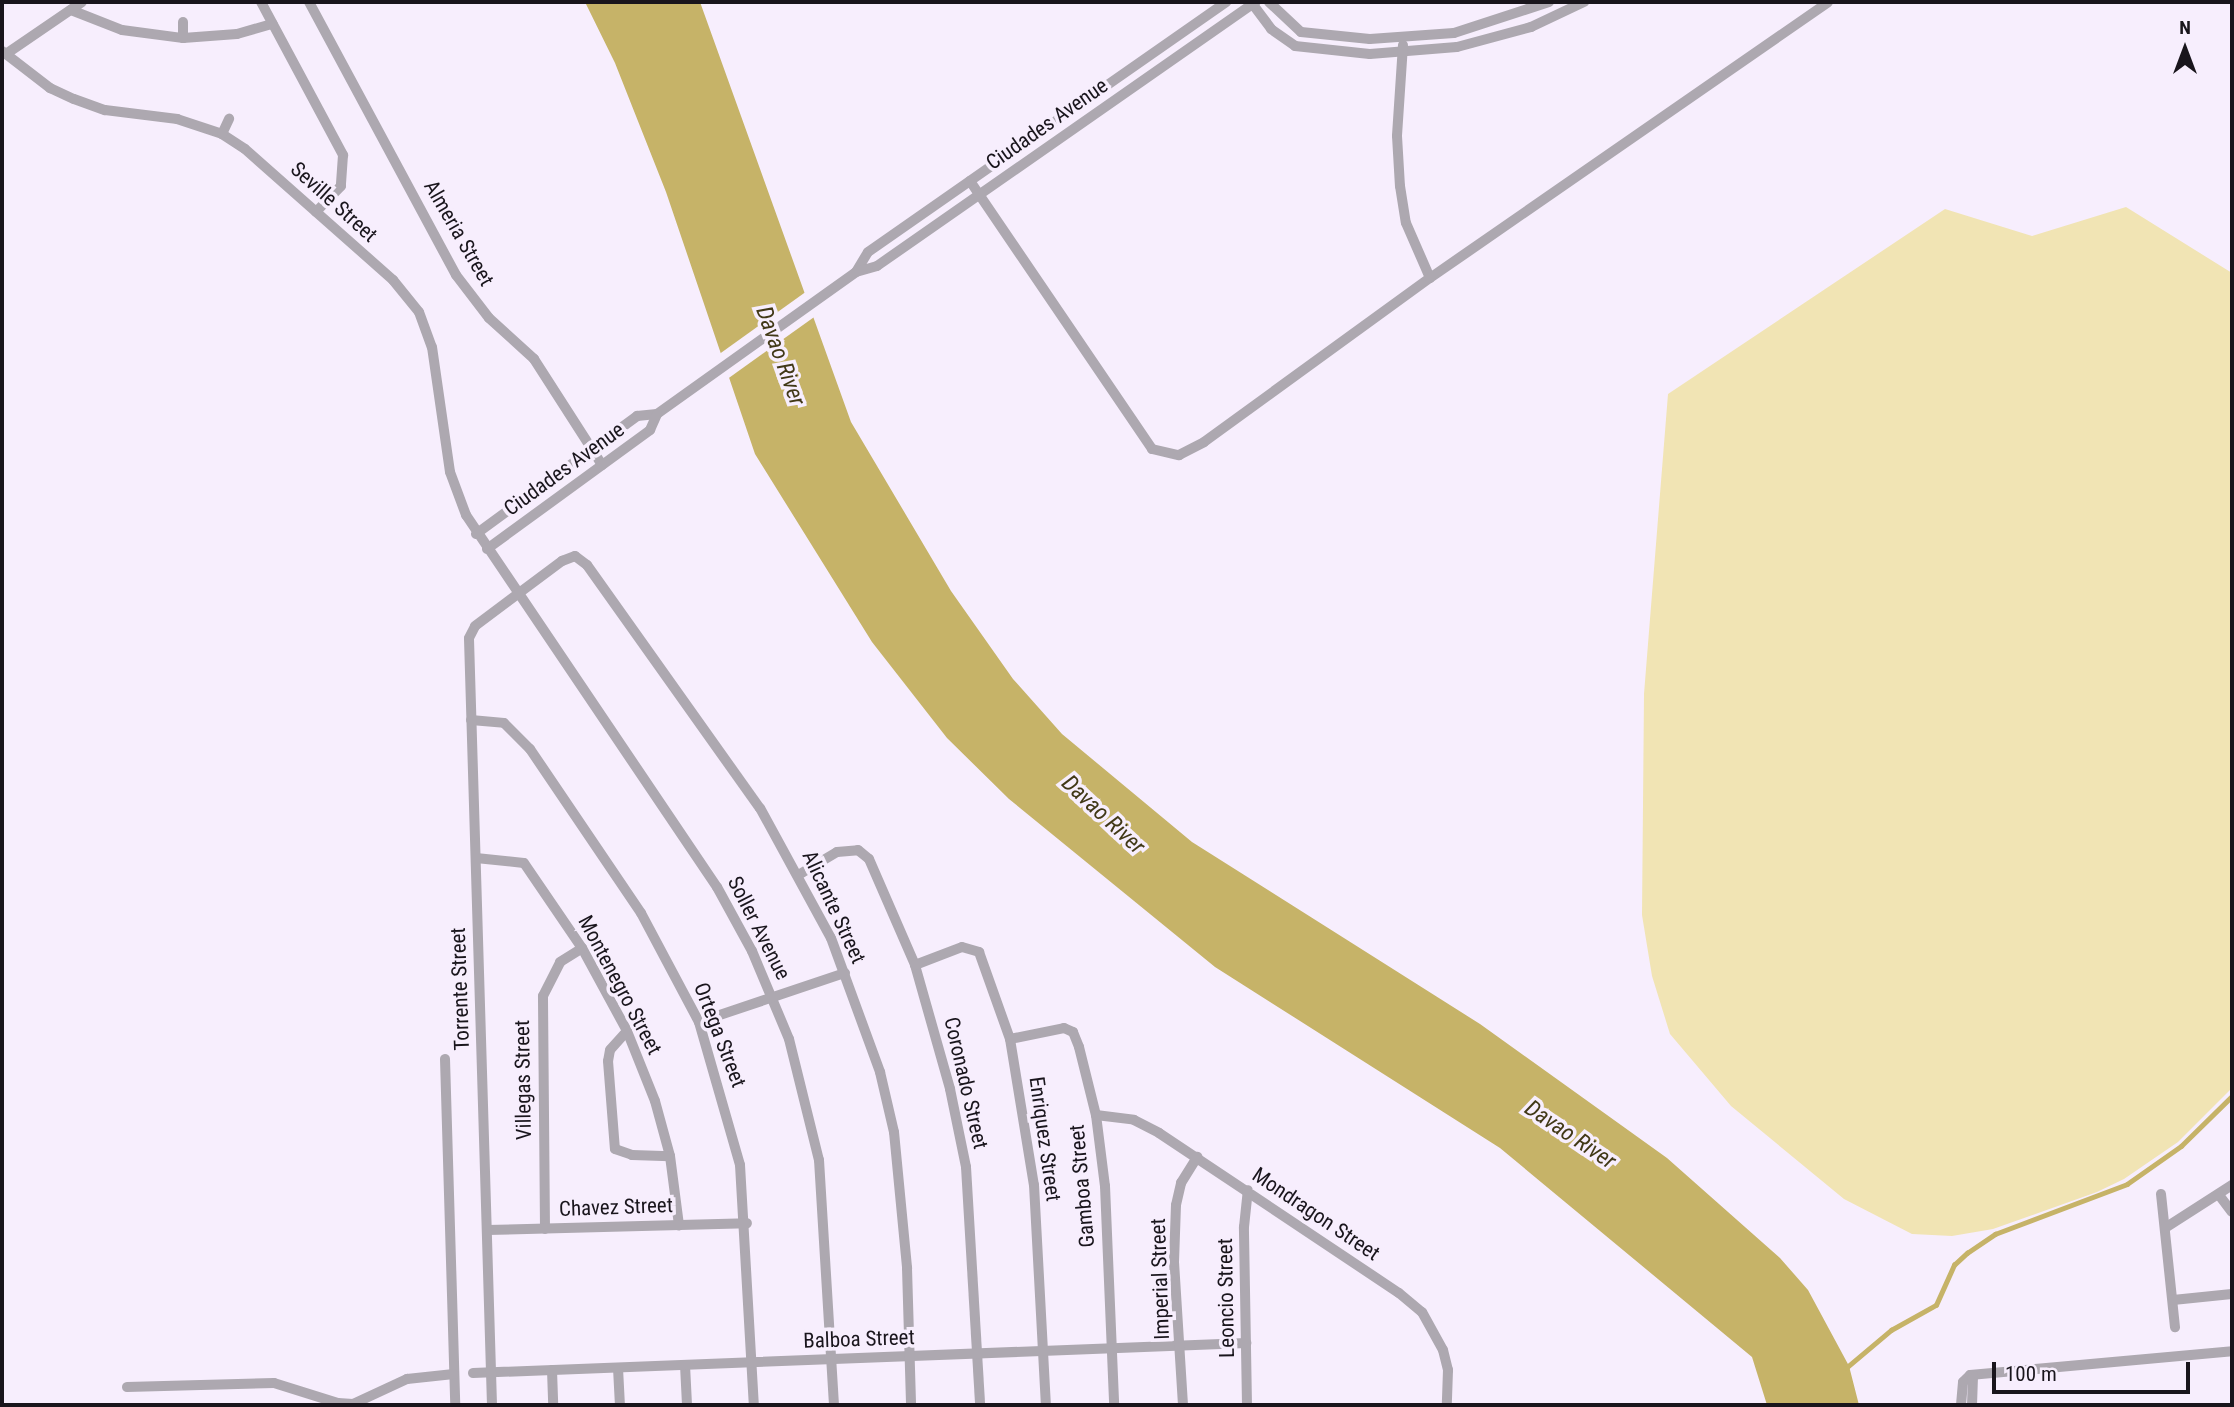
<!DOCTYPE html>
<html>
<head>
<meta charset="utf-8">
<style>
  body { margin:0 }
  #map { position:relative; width:2234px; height:1407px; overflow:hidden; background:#f7eefd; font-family:"Roboto Condensed",sans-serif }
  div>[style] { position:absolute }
  .green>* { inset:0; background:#f1e4b4 }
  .water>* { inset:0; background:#c6b368 }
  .pier>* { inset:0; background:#f7eefd }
  .stream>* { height:4.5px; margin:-2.25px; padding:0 2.25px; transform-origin:2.25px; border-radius:2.25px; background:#c6b368 }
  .street>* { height:10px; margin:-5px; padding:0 5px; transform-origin:5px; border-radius:5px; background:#ada8b0 }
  span { translate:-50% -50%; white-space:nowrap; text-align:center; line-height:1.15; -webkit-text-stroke:7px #f7eefd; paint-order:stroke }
  .street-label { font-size:21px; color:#19151c }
  .water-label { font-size:23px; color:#413817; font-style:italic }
  .frame { position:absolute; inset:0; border:4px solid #19151c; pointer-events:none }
  .north { position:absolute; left:2150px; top:14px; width:70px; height:70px; -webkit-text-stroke:5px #f7eefd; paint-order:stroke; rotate:0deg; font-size:19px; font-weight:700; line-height:28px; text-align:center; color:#19151c }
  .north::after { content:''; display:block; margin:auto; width:24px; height:32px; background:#19151c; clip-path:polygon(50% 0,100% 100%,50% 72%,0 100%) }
  .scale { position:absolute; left:1992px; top:1362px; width:198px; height:32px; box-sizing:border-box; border:4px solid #19151c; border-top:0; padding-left:9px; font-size:21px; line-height:24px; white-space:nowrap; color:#19151c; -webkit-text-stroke:5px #f7eefd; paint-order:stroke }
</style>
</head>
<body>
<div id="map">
  <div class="green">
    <i style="clip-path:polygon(2126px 207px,2232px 273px,2232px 1088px,2178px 1142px,2124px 1179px,2097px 1192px,1993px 1229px,1952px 1236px,1912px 1234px,1844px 1199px,1731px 1106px,1670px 1034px,1652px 976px,1642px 915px,1644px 694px,1668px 394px,1945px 209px,2032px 236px)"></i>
  </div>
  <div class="water">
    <i style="clip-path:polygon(585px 2px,700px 2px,851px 422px,951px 591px,1013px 679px,1062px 734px,1192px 842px,1480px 1024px,1667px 1158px,1780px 1258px,1808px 1290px,1849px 1366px,1859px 1405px,1767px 1405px,1752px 1357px,1500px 1148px,1215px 967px,1009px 799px,947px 738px,872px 642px,755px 454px,666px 192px,615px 63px)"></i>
  </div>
  <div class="pier">
    <i style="clip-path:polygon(807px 291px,817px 315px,726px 380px,718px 355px)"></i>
  </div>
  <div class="stream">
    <i style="left:1846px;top:1368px;width:59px;rotate:-40.2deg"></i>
    <i style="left:1891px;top:1330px;width:51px;rotate:-29.1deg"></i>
    <i style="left:1936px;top:1305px;width:44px;rotate:-65.8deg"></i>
    <i style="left:1954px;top:1265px;width:18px;rotate:-43deg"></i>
    <i style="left:1967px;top:1253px;width:34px;rotate:-34deg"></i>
    <i style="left:1995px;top:1234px;width:141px;rotate:-20.7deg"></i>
    <i style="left:2127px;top:1184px;width:66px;rotate:-35.1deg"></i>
    <i style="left:2181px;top:1146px;width:71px;rotate:-44.4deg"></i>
  </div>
  <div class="street">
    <i style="left:261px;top:2px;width:174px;rotate:61.8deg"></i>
    <i style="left:343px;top:155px;width:31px;rotate:94deg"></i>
    <i style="left:341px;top:186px;width:36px;rotate:134deg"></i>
    <i style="left:309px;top:2px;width:310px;rotate:61.7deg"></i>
    <i style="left:456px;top:275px;width:54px;rotate:52.5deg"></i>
    <i style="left:489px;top:318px;width:61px;rotate:42.3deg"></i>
    <i style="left:534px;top:359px;width:126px;rotate:57.3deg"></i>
    <i style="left:1251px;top:2px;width:34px;rotate:53deg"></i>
    <i style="left:1271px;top:29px;width:29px;rotate:35deg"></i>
    <i style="left:1295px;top:46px;width:75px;rotate:6.1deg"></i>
    <i style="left:1370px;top:54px;width:87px;rotate:-4.6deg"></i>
    <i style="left:1457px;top:47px;width:77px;rotate:-15.1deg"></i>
    <i style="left:1531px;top:27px;width:59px;rotate:-25.3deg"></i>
    <i style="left:1269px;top:2px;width:44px;rotate:43.2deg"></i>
    <i style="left:1301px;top:32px;width:69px;rotate:5.8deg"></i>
    <i style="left:1370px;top:39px;width:84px;rotate:-4.1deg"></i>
    <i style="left:1454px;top:33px;width:100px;rotate:-18.1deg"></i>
    <i style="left:71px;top:10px;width:55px;rotate:21.4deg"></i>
    <i style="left:122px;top:30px;width:62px;rotate:7.5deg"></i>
    <i style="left:183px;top:38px;width:54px;rotate:-4.2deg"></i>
    <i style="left:237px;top:34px;width:37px;rotate:-16deg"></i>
    <i style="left:183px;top:22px;width:16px;rotate:90deg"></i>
    <i style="left:1403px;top:45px;width:91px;rotate:93.8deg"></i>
    <i style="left:1397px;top:136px;width:50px;rotate:86.6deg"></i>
    <i style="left:1400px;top:186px;width:37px;rotate:81deg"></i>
    <i style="left:1406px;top:223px;width:60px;rotate:66.4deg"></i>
    <i style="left:2px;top:51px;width:61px;rotate:37.6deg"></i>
    <i style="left:50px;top:88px;width:26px;rotate:25deg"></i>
    <i style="left:74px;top:99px;width:33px;rotate:20deg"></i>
    <i style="left:105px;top:110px;width:73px;rotate:7.1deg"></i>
    <i style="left:177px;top:119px;width:47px;rotate:18.4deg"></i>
    <i style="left:222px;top:134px;width:27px;rotate:33deg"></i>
    <i style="left:245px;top:149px;width:198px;rotate:41.5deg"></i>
    <i style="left:393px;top:280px;width:41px;rotate:50.9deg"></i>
    <i style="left:419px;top:312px;width:37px;rotate:70deg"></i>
    <i style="left:432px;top:347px;width:126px;rotate:81.8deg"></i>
    <i style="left:450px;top:472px;width:46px;rotate:69.6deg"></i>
    <i style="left:466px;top:515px;width:449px;rotate:56deg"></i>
    <i style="left:717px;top:887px;width:73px;rotate:61.3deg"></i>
    <i style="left:752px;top:951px;width:95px;rotate:67.2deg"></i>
    <i style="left:789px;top:1039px;width:125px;rotate:76.1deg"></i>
    <i style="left:819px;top:1160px;width:245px;rotate:86.5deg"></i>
    <i style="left:6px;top:54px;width:92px;rotate:-34.4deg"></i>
    <i style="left:222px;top:134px;width:17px;rotate:-65deg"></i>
    <i style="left:970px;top:181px;width:324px;rotate:55.8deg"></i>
    <i style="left:1152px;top:449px;width:28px;rotate:13deg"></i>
    <i style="left:1179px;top:455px;width:28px;rotate:-27deg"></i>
    <i style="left:1204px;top:442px;width:279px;rotate:-36deg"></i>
    <i style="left:1430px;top:278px;width:484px;rotate:-34.7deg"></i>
    <i style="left:856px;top:272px;width:23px;rotate:-59deg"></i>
    <i style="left:868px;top:252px;width:437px;rotate:-34.9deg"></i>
    <i style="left:476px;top:534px;width:200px;rotate:-36.2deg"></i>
    <i style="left:637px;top:416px;width:20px;rotate:-6deg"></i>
    <i style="left:657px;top:414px;width:244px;rotate:-35.5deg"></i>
    <i style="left:856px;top:272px;width:22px;rotate:-16deg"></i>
    <i style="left:877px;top:266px;width:462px;rotate:-34.9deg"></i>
    <i style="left:487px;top:549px;width:202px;rotate:-36.1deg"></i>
    <i style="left:650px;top:430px;width:17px;rotate:-66deg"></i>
    <i style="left:471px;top:720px;width:33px;rotate:5deg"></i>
    <i style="left:504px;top:723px;width:37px;rotate:45deg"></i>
    <i style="left:530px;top:749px;width:198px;rotate:55.9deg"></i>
    <i style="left:641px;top:913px;width:123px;rotate:62deg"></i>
    <i style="left:699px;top:1022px;width:149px;rotate:74deg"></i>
    <i style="left:740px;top:1165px;width:240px;rotate:86.7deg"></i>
    <i style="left:476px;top:858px;width:48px;rotate:5.9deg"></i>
    <i style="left:524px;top:863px;width:103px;rotate:55.7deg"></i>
    <i style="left:582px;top:948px;width:94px;rotate:61.5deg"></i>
    <i style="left:627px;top:1031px;width:75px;rotate:68.2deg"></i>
    <i style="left:655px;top:1101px;width:57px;rotate:74.7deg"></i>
    <i style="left:670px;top:1156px;width:70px;rotate:82.6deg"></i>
    <i style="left:800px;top:874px;width:43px;rotate:-30.7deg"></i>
    <i style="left:837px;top:852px;width:21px;rotate:-5deg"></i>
    <i style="left:858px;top:850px;width:14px;rotate:39deg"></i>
    <i style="left:869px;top:859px;width:116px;rotate:66.5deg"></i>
    <i style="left:915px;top:965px;width:129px;rotate:74.2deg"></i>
    <i style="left:950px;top:1089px;width:80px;rotate:78.4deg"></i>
    <i style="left:966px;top:1167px;width:238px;rotate:86.6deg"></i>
    <i style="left:915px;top:965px;width:50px;rotate:-21deg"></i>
    <i style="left:962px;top:947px;width:18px;rotate:16deg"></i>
    <i style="left:979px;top:952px;width:92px;rotate:70.4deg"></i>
    <i style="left:1010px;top:1039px;width:148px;rotate:80.7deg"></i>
    <i style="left:1034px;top:1185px;width:220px;rotate:86.9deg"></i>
    <i style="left:699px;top:1022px;width:154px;rotate:-18.6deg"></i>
    <i style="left:627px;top:1031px;width:25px;rotate:132deg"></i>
    <i style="left:610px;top:1050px;width:11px;rotate:100deg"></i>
    <i style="left:608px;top:1061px;width:88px;rotate:85.5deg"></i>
    <i style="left:615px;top:1149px;width:18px;rotate:19deg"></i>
    <i style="left:632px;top:1155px;width:38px;rotate:2deg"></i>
    <i style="left:1010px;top:1039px;width:55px;rotate:-11.5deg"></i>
    <i style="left:1064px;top:1028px;width:10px;rotate:24deg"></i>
    <i style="left:1073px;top:1032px;width:16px;rotate:68deg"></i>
    <i style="left:1079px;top:1047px;width:70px;rotate:76deg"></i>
    <i style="left:1096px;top:1115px;width:72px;rotate:82.8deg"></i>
    <i style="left:1105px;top:1186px;width:219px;rotate:87.6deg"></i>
    <i style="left:445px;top:1059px;width:346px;rotate:88.3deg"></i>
    <i style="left:1096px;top:1115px;width:38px;rotate:7deg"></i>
    <i style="left:1134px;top:1120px;width:28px;rotate:27deg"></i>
    <i style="left:1159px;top:1133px;width:288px;rotate:33.7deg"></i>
    <i style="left:1399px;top:1293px;width:30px;rotate:40deg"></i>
    <i style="left:1422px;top:1312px;width:43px;rotate:61.1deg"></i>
    <i style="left:1443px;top:1350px;width:21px;rotate:76deg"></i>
    <i style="left:1448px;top:1370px;width:35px;rotate:92deg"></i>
    <i style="left:2161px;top:1194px;width:134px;rotate:84deg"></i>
    <i style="left:2219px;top:1195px;width:21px;rotate:53deg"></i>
    <i style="left:2165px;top:1228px;width:80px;rotate:-32.7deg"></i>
    <i style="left:545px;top:1229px;width:233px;rotate:-90.5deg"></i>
    <i style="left:543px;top:996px;width:38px;rotate:-63deg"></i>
    <i style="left:560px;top:962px;width:26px;rotate:-32deg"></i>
    <i style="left:487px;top:1230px;width:260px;rotate:-1.5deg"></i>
    <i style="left:2173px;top:1300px;width:59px;rotate:-5.8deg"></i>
    <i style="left:685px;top:1365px;width:40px;rotate:87.1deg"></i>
    <i style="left:618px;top:1368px;width:37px;rotate:87deg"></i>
    <i style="left:552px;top:1370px;width:35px;rotate:88deg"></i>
    <i style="left:473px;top:1373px;width:774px;rotate:-2.22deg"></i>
    <i style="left:127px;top:1387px;width:147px;rotate:-1.6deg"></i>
    <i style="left:274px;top:1383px;width:67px;rotate:17.4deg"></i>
    <i style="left:338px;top:1403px;width:15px;rotate:4deg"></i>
    <i style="left:353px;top:1404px;width:60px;rotate:-24.8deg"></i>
    <i style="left:407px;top:1379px;width:47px;rotate:-6.1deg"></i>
    <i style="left:492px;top:1405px;width:767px;rotate:-91.72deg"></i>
    <i style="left:469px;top:638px;width:13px;rotate:-63deg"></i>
    <i style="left:475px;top:626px;width:109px;rotate:-36.8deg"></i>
    <i style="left:562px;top:561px;width:14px;rotate:-21deg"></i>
    <i style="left:575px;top:556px;width:15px;rotate:37deg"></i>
    <i style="left:587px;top:565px;width:298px;rotate:54.6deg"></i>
    <i style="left:760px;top:808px;width:148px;rotate:61.4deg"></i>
    <i style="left:831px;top:938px;width:143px;rotate:69.9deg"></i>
    <i style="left:880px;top:1072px;width:62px;rotate:76.9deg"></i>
    <i style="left:894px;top:1132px;width:137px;rotate:84.5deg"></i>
    <i style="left:907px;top:1268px;width:137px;rotate:88.3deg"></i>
    <i style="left:1183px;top:1405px;width:143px;rotate:-93.6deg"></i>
    <i style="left:1174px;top:1262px;width:57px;rotate:-88deg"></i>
    <i style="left:1176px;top:1205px;width:23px;rotate:-77deg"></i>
    <i style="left:1181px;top:1183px;width:31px;rotate:-58deg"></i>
    <i style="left:1247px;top:1405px;width:178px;rotate:-91deg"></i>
    <i style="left:1244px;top:1227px;width:37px;rotate:-84deg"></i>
    <i style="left:1961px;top:1405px;width:23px;rotate:-85deg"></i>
    <i style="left:1963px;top:1382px;width:10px;rotate:-45deg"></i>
    <i style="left:1970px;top:1375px;width:263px;rotate:-5.2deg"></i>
    <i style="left:1972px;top:1405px;width:30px;rotate:-88deg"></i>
  </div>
  <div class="street-label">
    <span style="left:1047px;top:124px;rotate:-35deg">Ciudades Avenue</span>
    <span style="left:334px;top:202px;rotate:42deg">Seville Street</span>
    <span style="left:459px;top:233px;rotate:60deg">Almeria Street</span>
    <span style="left:564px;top:469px;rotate:-36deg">Ciudades Avenue</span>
    <span style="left:834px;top:907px;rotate:65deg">Alicante Street</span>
    <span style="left:759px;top:928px;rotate:63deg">Soller Avenue</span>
    <span style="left:620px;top:985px;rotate:62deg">Montenegro Street</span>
    <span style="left:460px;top:989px;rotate:-92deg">Torrente Street</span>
    <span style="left:720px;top:1035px;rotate:69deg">Ortega Street</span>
    <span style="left:523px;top:1080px;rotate:-91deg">Villegas Street</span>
    <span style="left:966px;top:1083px;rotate:77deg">Coronado Street</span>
    <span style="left:1045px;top:1139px;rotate:82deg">Enriquez Street</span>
    <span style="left:1082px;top:1186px;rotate:-95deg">Gamboa Street</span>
    <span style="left:616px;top:1207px;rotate:-2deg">Chavez Street</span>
    <span style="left:1316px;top:1214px;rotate:34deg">Mondragon Street</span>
    <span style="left:1160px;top:1279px;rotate:-92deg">Imperial Street</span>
    <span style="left:1226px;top:1298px;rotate:-91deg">Leoncio Street</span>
    <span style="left:859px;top:1339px;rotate:-2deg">Balboa Street</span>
  </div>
  <div class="water-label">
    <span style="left:780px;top:356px;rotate:70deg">Davao River</span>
    <span style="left:1103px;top:815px;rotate:43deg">Davao River</span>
    <span style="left:1570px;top:1135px;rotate:34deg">Davao River</span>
  </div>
  <div class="frame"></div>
  <div class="north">N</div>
  <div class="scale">100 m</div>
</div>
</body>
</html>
